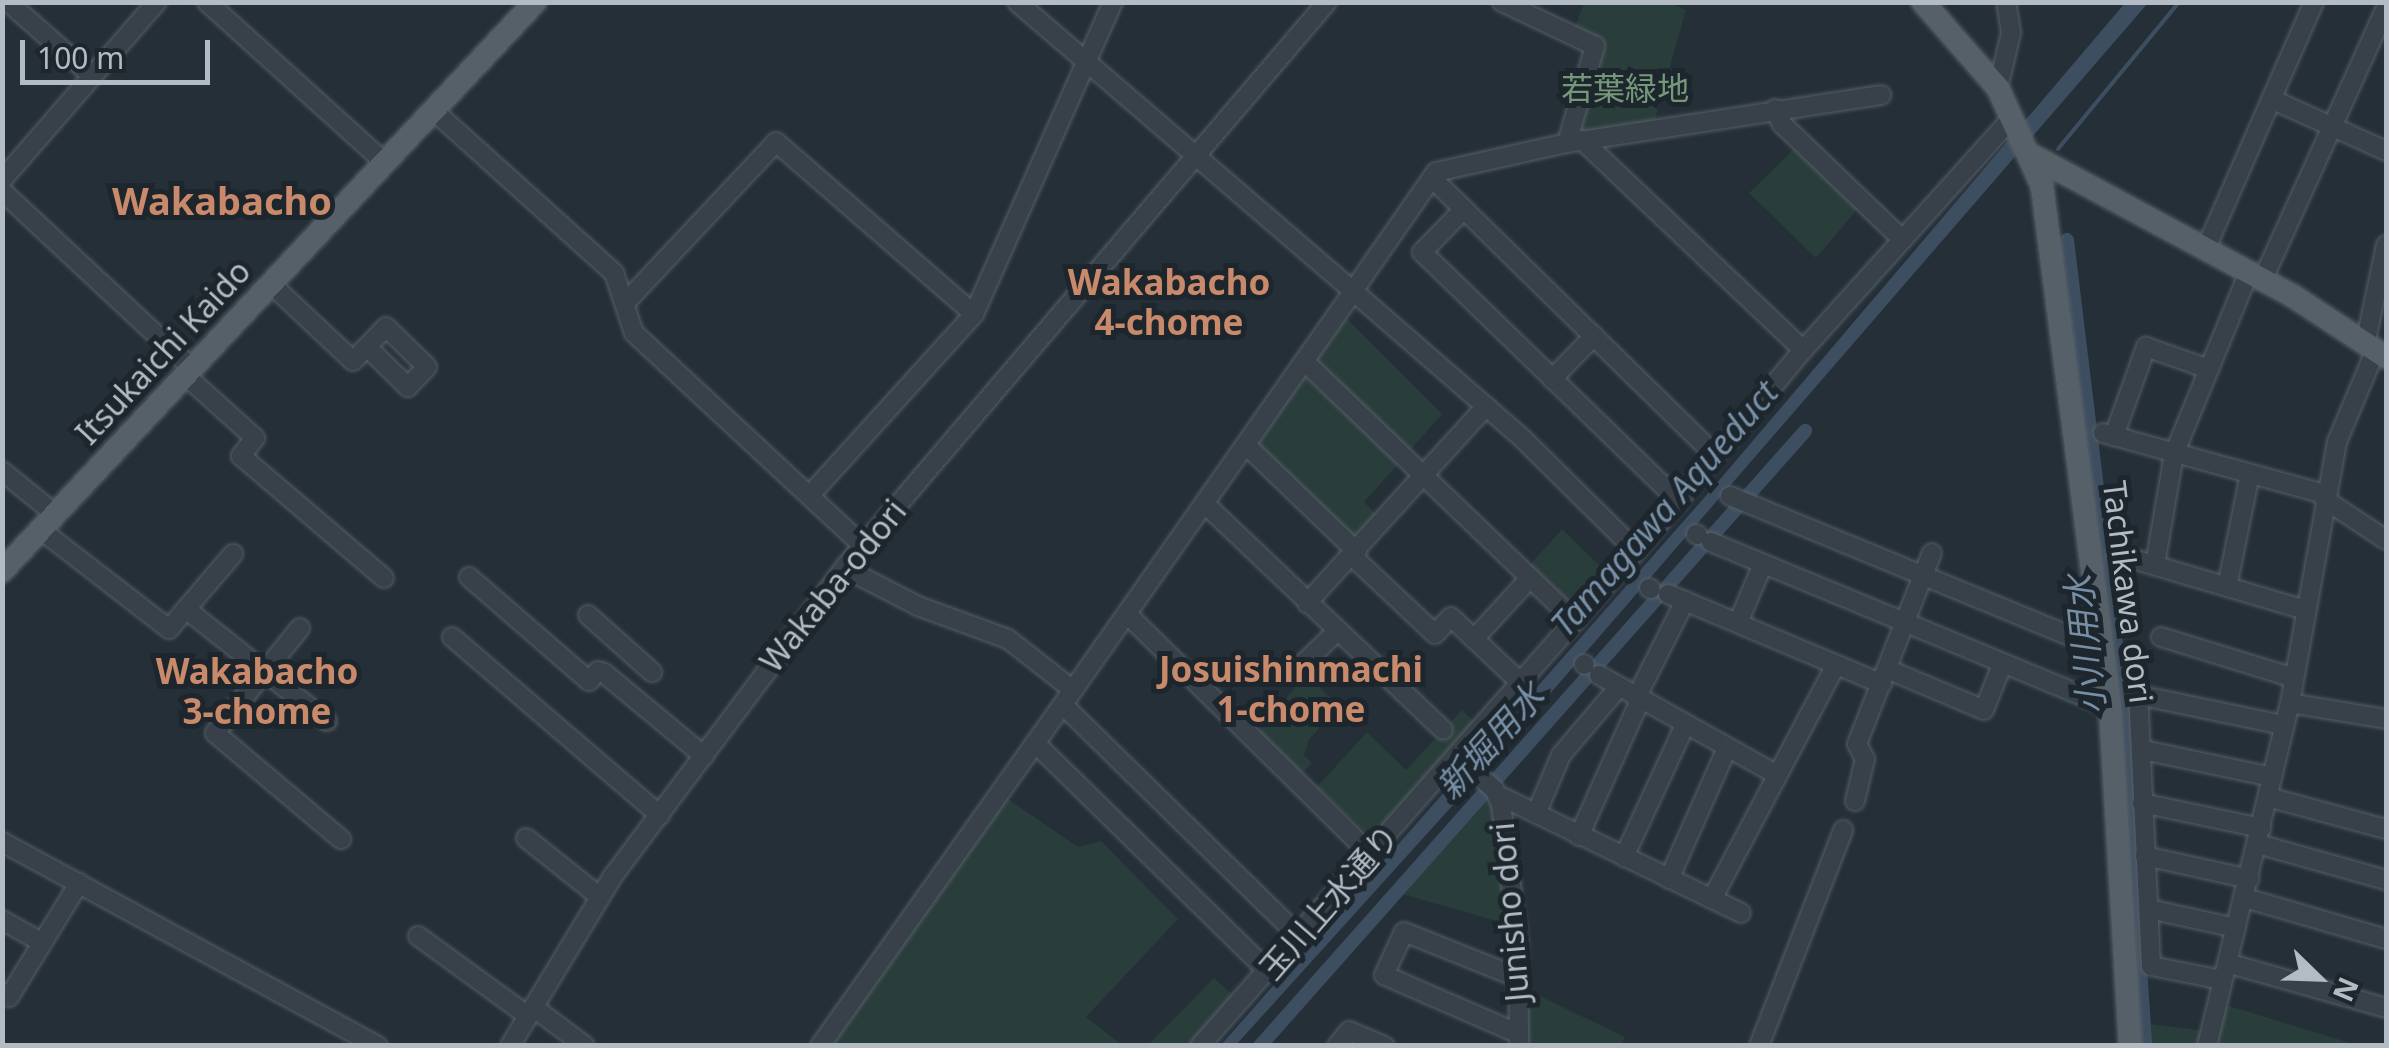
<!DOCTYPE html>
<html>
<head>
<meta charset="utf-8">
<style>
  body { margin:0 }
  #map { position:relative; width:2389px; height:1048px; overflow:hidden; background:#242f38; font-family:"Noto Sans","Noto Sans JP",sans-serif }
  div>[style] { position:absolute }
  .green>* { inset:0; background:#293d3b }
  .water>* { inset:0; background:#3c4e60 }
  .stream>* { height:4px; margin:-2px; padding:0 2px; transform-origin:2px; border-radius:2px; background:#3c4e60 }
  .canal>* { height:14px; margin:-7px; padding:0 7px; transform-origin:7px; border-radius:7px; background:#3c4e60 }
  .roads { filter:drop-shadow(0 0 2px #565e67) drop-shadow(0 0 2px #565e67) }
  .minor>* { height:18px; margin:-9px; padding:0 9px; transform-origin:9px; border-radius:9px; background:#384049 }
  .major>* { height:22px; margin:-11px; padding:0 11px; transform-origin:11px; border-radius:11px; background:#566069 }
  span { translate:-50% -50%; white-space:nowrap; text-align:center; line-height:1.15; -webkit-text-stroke:10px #1d252d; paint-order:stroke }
  .park-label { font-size:32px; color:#749879 }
  .street-label { font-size:32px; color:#b3bcc5 }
  .neighbourhood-label { font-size:35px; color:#c88a6b; font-weight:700 }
  .water-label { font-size:35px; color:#778fa5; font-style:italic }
  .quarter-label { font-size:38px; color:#c88a6b; font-weight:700 }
  .frame { position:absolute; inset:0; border:5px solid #b3bcc5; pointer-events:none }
  .north { position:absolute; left:2269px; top:928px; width:100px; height:100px; -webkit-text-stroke:8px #1d252d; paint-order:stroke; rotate:113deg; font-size:28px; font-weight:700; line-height:40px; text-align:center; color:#b3bcc5 }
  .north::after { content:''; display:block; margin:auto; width:35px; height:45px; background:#b3bcc5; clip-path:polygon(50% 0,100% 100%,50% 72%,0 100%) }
  .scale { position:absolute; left:20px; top:40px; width:190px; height:45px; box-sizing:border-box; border:5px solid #b3bcc5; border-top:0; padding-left:12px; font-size:30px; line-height:35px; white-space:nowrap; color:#b3bcc5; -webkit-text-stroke:8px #1d252d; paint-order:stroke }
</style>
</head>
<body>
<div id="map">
  <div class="green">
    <i style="clip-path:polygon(1584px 3px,1671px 3px,1686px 10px,1654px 122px,1581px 133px,1572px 123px,1602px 41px,1575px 27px)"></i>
    <i style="clip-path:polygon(1797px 146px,1861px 205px,1816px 258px,1749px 193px)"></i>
    <i style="clip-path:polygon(1343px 315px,1442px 414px,1407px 454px,1314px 363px)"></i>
    <i style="clip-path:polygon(1302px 374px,1400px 462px,1364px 502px,1381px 519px,1353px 540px,1257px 447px)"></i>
    <i style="clip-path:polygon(1562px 529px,1606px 572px,1576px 607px,1529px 566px)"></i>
    <i style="clip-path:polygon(1306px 674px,1338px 705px,1309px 740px,1304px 755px,1312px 763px,1300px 775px,1258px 733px)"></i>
    <i style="clip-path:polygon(1462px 710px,1477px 724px,1378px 836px,1370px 836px,1317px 787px,1367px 732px,1406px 770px)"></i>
    <i style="clip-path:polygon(1002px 795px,1078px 847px,1101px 841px,1178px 919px,1086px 1017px,1122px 1045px,829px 1046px)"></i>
    <i style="clip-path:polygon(1487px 797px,1496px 816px,1507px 924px,1402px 894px)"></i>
    <i style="clip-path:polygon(1214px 978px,1235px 997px,1190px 1045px,1147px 1046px)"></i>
    <i style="clip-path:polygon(1523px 988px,1625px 1037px,1621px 1045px,1524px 1045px)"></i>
    <i style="clip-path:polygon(2223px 1004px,2357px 1045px,2212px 1046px)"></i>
    <i style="clip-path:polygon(2151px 1024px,2204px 1031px,2200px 1045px,2151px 1045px)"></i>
  </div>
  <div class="water">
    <i style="clip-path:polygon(2125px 3px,2148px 3px,1471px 785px,1236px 1045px,1220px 1046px,1711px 490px)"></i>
  </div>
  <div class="stream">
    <i style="left:2058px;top:149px;width:190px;rotate:-50.5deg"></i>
  </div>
  <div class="canal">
    <i style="left:2067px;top:240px;width:459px;rotate:83.1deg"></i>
    <i style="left:2122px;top:696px;width:351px;rotate:86.2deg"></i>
    <i style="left:1260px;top:1046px;width:822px;rotate:-48.45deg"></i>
  </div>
  <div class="roads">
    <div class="minor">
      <i style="left:8px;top:2px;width:111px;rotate:41.3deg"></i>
      <i style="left:207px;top:2px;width:240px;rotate:42.1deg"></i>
      <i style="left:1017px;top:2px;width:443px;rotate:40.7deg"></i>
      <i style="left:1353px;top:291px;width:145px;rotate:-55.1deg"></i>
      <i style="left:1436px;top:172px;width:134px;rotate:-12.5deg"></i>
      <i style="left:1567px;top:143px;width:101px;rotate:-73.9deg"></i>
      <i style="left:1595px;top:46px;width:103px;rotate:-154.7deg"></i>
      <i style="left:1998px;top:88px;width:57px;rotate:-76.7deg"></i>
      <i style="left:2011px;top:33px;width:31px;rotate:-99deg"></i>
      <i style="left:2271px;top:99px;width:126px;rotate:24.3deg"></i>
      <i style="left:1775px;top:109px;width:17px;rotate:65deg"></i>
      <i style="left:1782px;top:124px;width:165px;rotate:43.8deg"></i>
      <i style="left:433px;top:110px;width:244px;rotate:42deg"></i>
      <i style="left:614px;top:273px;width:63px;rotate:71.6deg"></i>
      <i style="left:634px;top:333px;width:313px;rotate:42.9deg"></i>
      <i style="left:1582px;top:140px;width:305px;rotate:43.5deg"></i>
      <i style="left:1567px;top:143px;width:318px;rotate:-8.7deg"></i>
      <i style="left:1432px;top:178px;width:397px;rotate:44.4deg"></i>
      <i style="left:2px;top:180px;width:236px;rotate:-49deg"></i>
      <i style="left:2px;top:191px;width:260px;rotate:43deg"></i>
      <i style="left:1464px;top:209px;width:60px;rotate:134.3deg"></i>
      <i style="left:1422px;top:252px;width:358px;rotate:44.1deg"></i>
      <i style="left:2206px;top:248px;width:269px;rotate:-66.3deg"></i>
      <i style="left:2263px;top:279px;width:298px;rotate:-65.6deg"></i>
      <i style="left:271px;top:284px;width:112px;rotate:43.2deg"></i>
      <i style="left:353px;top:361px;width:47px;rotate:-45.9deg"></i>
      <i style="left:386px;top:327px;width:57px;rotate:44.3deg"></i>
      <i style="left:427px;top:367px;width:28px;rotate:134deg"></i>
      <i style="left:408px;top:387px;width:57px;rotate:-135.7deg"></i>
      <i style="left:625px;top:303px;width:221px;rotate:-46.8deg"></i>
      <i style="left:776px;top:142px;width:262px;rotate:41deg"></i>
      <i style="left:974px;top:314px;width:342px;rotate:-66deg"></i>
      <i style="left:2366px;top:340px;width:97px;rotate:-78.1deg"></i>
      <i style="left:1304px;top:361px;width:376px;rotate:43.8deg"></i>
      <i style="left:185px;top:375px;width:94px;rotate:42deg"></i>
      <i style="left:255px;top:438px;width:23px;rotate:128deg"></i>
      <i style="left:241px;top:456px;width:188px;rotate:40.5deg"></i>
      <i style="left:1552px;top:379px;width:60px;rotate:-45.7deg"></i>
      <i style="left:2103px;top:433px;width:230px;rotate:15.4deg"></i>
      <i style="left:2114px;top:436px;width:95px;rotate:-70.2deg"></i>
      <i style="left:2146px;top:347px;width:64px;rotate:19.3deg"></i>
      <i style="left:1246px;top:445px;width:154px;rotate:43.9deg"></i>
      <i style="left:2px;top:471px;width:68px;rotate:39.1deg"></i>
      <i style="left:811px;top:494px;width:243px;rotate:-47.8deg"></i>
      <i style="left:1730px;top:496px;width:402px;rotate:22.4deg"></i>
      <i style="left:2324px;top:499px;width:74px;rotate:33.5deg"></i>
      <i style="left:1205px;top:504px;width:328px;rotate:43.5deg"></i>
      <i style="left:41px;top:530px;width:162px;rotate:37.7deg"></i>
      <i style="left:169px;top:629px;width:99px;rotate:-49.5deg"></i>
      <i style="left:1696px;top:534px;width:2px;rotate:27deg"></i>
      <i style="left:1711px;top:542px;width:432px;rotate:22.5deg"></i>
      <i style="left:2116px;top:554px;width:197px;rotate:16.5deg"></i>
      <i style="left:1353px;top:557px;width:112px;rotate:43.2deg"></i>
      <i style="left:1435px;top:634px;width:23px;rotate:-47deg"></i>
      <i style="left:1451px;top:617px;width:96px;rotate:43.3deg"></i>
      <i style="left:2155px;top:565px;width:113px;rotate:-80.3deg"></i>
      <i style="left:2174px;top:454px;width:197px;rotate:-67.6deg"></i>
      <i style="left:469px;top:577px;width:159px;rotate:40.9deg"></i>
      <i style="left:589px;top:681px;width:13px;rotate:-48deg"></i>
      <i style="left:598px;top:671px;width:6px;rotate:18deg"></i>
      <i style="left:604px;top:673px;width:130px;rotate:39.7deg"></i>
      <i style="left:2227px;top:587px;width:115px;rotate:-78.5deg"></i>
      <i style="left:1649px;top:588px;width:2px;rotate:27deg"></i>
      <i style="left:1668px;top:594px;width:232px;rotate:22.8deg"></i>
      <i style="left:1307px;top:603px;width:266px;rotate:-47.7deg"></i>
      <i style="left:186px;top:609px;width:180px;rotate:38.5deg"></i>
      <i style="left:1127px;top:614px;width:343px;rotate:44.6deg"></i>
      <i style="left:588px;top:615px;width:86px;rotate:41.7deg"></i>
      <i style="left:1738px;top:623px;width:64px;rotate:-67deg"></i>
      <i style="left:300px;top:628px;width:135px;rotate:129deg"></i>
      <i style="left:215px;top:733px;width:165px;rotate:40.1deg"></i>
      <i style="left:452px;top:637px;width:274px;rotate:40.6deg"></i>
      <i style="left:2161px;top:637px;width:139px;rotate:17.1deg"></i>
      <i style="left:1474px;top:639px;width:83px;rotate:-47.4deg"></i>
      <i style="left:1584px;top:664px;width:1px;rotate:45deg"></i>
      <i style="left:1302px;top:665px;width:49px;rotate:-44.2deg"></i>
      <i style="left:1887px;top:669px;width:105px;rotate:22.9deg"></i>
      <i style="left:1984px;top:710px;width:48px;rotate:-68.2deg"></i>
      <i style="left:1599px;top:675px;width:204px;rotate:29.3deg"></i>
      <i style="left:1073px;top:690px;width:487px;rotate:-54.9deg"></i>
      <i style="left:1353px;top:291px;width:225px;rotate:41deg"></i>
      <i style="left:1523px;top:439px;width:159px;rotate:44.7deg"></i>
      <i style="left:1636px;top:698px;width:109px;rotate:-63.2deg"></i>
      <i style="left:2290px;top:703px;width:97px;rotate:9.5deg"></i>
      <i style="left:1063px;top:705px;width:330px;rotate:44.4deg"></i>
      <i style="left:1035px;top:743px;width:326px;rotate:44.4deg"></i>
      <i style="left:2143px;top:750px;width:132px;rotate:11.8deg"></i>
      <i style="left:1456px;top:757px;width:50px;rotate:40.1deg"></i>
      <i style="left:1494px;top:789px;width:17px;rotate:65deg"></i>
      <i style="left:1501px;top:804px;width:138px;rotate:82.9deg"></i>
      <i style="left:1518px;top:941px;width:99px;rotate:89.4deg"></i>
      <i style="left:1498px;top:795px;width:270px;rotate:25.9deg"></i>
      <i style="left:2268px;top:797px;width:122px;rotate:15.2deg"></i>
      <i style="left:1855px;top:801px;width:43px;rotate:-76.6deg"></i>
      <i style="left:1865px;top:759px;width:17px;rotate:-118deg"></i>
      <i style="left:1857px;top:744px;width:205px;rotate:-68.6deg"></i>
      <i style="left:2142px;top:803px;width:122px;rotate:11.9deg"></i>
      <i style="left:1536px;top:814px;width:64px;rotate:-67deg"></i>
      <i style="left:1561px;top:755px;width:88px;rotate:-49.6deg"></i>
      <i style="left:1579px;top:836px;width:149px;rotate:-65.8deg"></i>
      <i style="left:526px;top:838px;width:95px;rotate:38.6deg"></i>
      <i style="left:2px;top:842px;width:428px;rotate:28.5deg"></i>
      <i style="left:2258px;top:844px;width:133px;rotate:15.7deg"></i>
      <i style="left:2145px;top:856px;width:107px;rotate:12.4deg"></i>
      <i style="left:1624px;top:857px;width:145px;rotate:-65.2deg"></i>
      <i style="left:1669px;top:879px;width:143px;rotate:-66.1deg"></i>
      <i style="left:2245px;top:898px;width:147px;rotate:16.2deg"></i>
      <i style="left:1712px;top:899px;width:265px;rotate:-62.1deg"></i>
      <i style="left:2149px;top:909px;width:89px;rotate:12.3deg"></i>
      <i style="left:2px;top:920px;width:45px;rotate:29.4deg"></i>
      <i style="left:418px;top:936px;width:136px;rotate:36deg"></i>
      <i style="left:2227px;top:963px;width:165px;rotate:15.8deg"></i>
      <i style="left:2222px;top:980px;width:72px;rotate:-168.8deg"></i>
      <i style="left:2151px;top:966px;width:271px;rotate:-92.7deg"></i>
      <i style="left:2138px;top:695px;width:148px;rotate:11.7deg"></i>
      <i style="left:2px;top:993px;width:8px;rotate:30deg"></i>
      <i style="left:9px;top:997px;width:134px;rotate:-58.4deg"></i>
      <i style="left:533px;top:1007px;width:65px;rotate:36.9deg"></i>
      <i style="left:1519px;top:1034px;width:147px;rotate:-156.4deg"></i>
      <i style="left:1384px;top:975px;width:47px;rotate:-65.1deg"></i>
      <i style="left:1404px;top:932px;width:124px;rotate:21.8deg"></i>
      <i style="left:510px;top:1046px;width:199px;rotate:-58.8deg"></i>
      <i style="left:613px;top:876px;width:385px;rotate:-53.1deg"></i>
      <i style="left:844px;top:568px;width:744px;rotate:-49.52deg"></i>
      <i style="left:820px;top:1046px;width:437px;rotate:-54.6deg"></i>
      <i style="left:1073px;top:690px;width:83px;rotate:-141.9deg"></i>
      <i style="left:1008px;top:639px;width:96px;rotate:-159.9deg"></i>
      <i style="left:918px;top:606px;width:83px;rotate:-152.8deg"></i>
      <i style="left:1200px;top:1046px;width:660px;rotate:-48.63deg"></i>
      <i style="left:1636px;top:551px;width:261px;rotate:-50.3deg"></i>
      <i style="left:1803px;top:350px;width:314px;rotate:-48deg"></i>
      <i style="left:1337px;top:1046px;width:19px;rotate:-51deg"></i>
      <i style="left:1349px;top:1031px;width:39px;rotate:23deg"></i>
      <i style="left:1759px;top:1046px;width:232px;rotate:-68.7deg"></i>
      <i style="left:2207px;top:1046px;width:353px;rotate:-76.4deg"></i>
      <i style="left:2290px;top:703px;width:265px;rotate:-79.8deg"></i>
      <i style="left:2337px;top:442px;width:101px;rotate:-67.2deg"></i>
    </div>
    <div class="major">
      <i style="left:1923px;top:2px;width:114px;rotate:48.9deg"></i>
      <i style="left:1998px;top:88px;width:107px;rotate:65.8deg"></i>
      <i style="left:2042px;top:186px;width:525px;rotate:82.56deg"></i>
      <i style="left:2110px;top:707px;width:340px;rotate:86.6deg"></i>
      <i style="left:2033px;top:156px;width:295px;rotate:28.3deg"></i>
      <i style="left:2293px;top:296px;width:111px;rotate:33.3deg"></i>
      <i style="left:2px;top:571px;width:780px;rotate:-46.87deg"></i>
    </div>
  </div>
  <div class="park-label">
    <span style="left:1625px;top:88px">若葉緑地</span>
  </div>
  <div class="street-label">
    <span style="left:163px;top:352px;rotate:-47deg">Itsukaichi Kaido</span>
    <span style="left:833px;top:586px;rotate:-51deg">Wakaba-odori</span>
    <span style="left:2128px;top:592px;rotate:83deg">Tachikawa dori</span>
    <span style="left:1329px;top:902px;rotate:-49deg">玉川上水通り</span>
    <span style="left:1510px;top:912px;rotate:-95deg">Junisho dori</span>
  </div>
  <div class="neighbourhood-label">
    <span style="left:1169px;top:302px">Wakabacho<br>4-chome</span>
    <span style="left:1291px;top:689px">Josuishinmachi<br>1-chome</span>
    <span style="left:257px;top:691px">Wakabacho<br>3-chome</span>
  </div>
  <div class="water-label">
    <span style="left:1664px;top:508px;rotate:-49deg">Tamagawa Aqueduct</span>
    <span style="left:2085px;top:645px;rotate:-96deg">小川用水</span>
    <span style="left:1490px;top:741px;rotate:-48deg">新堀用水</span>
  </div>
  <div class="quarter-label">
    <span style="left:222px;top:201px">Wakabacho</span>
  </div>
  <div class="frame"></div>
  <div class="north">N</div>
  <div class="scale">100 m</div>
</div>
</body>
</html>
